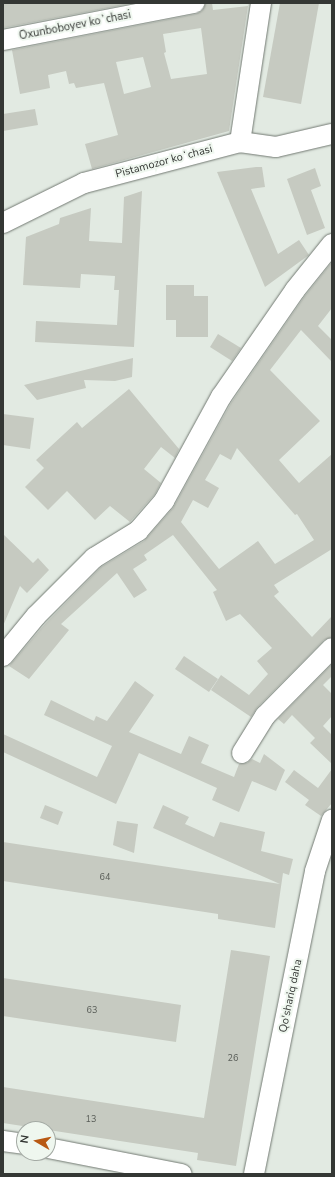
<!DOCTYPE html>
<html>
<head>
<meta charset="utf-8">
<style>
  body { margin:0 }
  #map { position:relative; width:335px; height:1177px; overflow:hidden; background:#e2eae2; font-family:"Nunito Sans",sans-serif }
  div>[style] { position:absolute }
  .building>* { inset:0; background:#c6cac1 }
  .roads { filter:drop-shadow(0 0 1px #727972) drop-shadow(0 0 1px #727972) }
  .minor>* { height:20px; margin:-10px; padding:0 10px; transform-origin:10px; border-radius:10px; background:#fff }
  span { translate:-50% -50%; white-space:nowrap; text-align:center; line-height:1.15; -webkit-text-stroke:4px #eff7ef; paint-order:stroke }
  .number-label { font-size:9px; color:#585c57 }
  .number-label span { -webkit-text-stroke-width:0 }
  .street-label { font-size:11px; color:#343734 }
  .frame { position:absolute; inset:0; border:4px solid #343734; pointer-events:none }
  .north { position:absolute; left:16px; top:1121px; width:40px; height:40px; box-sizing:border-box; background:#eff7ef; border:1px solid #a4aaa4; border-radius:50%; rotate:279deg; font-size:11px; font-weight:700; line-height:16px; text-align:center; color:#343734 }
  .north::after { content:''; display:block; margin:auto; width:14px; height:18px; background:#b85913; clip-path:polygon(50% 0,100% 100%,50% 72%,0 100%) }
</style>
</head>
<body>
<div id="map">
  <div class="building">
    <i style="clip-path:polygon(3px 3px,134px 3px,3px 28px)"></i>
    <i style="clip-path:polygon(evenodd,205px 3px,212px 3px,213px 10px,248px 6px,229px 131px,92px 169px,85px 144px,118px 135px,104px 83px,76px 88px,74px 83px,69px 84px,66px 71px,48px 75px,50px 88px,20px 94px,12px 50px,196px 14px,202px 11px,205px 3px,201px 28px,207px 74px,171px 79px,164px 53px,166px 52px,163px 34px,201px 28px,205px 3px,143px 57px,151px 87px,124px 94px,116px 62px,143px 57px)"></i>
    <i style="clip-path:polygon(280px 3px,319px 3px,301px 104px,263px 97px)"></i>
    <i style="clip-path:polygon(35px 109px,38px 125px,3px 131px,3px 114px)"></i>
    <i style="clip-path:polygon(256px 167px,262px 167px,265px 187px,251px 189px,278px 254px,299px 240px,309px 255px,265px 287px,217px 172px)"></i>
    <i style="clip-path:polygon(315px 168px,321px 186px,311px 190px,325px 228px,307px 235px,287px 179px)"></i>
    <i style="clip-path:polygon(142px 191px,134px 347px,35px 342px,36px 321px,117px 325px,119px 290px,114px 290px,115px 276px,81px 274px,80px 288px,23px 285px,26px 237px,59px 224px,60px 218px,91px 208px,89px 241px,122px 243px,124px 197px)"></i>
    <i style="clip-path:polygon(evenodd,332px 262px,332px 308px,318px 326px,332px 340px,332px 362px,301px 330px,270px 370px,320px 421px,279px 460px,299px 483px,332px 454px,332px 549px,274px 585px,279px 592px,274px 596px,312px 637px,332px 616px,332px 637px,324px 640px,257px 708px,251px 717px,211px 690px,221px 675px,249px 695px,268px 674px,257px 661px,272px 648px,240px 614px,226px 621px,213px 592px,217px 590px,173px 535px,144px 555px,147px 560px,133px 569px,147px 590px,134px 598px,117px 573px,61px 624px,69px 630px,29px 679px,9px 666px,45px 624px,101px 567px,144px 541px,173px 508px,231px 403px,304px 297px,332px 262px,237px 448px,295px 515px,297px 514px,314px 540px,275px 564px,258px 541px,219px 569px,181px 522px,193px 500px,208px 508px,219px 488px,205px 480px,220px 454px,231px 460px,237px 448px)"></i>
    <i style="clip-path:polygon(166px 285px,194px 285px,194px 296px,208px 296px,208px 337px,176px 337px,176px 320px,166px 320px)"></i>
    <i style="clip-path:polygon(218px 334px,241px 348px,232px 361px,210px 347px)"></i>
    <i style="clip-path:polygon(133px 358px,132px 377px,115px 381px,84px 380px,86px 388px,37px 400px,24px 385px)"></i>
    <i style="clip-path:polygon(129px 389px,179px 449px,175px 458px,161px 447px,144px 469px,161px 483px,155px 494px,130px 522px,110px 506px,95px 520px,67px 491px,48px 510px,25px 487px,44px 468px,36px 460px,77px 422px,82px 428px)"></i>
    <i style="clip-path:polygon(3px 414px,34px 418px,30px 449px,3px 445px)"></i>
    <i style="clip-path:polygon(3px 534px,33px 563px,38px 558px,49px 570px,27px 593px,20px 586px,3px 626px)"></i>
    <i style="clip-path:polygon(184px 656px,218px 679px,209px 692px,175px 669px)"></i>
    <i style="clip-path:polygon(332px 664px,332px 676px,323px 685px,332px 694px,332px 716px,323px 726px,332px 735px,332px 764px,310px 743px,315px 738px,292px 715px,284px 724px,278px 719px)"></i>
    <i style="clip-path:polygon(135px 681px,154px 695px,129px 732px,181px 754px,189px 736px,209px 745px,201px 763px,234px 777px,239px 764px,247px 763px,252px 759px,260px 763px,264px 754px,285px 770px,276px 791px,252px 781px,239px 812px,212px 800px,217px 788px,139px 753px,116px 804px,3px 752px,3px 734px,97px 777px,112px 746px,44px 715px,51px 700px,94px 721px,96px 716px,107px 721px)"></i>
    <i style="clip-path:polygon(332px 769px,332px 803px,321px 816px,305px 805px,309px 800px,285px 782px,294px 770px,318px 788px)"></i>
    <i style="clip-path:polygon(45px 805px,63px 812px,58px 825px,40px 818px)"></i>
    <i style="clip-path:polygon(163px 805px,189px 817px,185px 824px,214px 837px,220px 822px,265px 832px,261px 851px,293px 859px,289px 875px,283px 873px,275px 928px,218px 919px,218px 914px,3px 881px,3px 842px,280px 884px,153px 828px)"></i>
    <i style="clip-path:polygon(117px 821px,138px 824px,134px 853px,113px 845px)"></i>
    <i style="clip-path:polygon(231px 950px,270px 956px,236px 1166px,197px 1160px,198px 1153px,3px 1123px,3px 1087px,204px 1118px)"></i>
    <i style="clip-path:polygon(3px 978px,181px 1005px,176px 1042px,3px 1016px)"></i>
  </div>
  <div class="roads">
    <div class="minor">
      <i style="left:3px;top:40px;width:195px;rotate:-11deg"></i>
      <i style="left:240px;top:142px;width:141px;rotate:-81.4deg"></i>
      <i style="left:3px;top:223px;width:90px;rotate:-26.3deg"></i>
      <i style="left:84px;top:183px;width:161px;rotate:-14.7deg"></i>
      <i style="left:240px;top:142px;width:36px;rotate:8deg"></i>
      <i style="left:276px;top:147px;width:57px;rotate:-13.1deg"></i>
      <i style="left:3px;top:656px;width:52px;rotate:-50.5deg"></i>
      <i style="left:36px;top:616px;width:82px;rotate:-45deg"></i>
      <i style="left:94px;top:558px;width:52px;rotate:-31.5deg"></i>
      <i style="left:138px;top:531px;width:40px;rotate:-49deg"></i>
      <i style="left:164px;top:501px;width:119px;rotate:-61.3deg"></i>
      <i style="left:221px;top:397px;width:130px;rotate:-55.3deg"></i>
      <i style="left:295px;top:290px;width:59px;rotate:-51.2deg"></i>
      <i style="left:242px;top:753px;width:44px;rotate:-58.1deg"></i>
      <i style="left:265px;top:716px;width:95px;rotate:-45.4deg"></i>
      <i style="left:3px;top:1141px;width:21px;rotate:8deg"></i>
      <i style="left:48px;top:1148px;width:136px;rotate:11deg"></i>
      <i style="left:254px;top:1174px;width:309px;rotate:-78.6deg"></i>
      <i style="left:315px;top:871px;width:54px;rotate:-71.6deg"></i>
    </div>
  </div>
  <div class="number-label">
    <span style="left:105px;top:877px">64</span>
    <span style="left:92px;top:1010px">63</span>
    <span style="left:233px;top:1058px">26</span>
    <span style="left:91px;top:1119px">13</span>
  </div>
  <div class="street-label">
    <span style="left:75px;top:26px;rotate:-11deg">Oxunboboyev koʻchasi</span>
    <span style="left:164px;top:162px;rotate:-15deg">Pistamozor koʻchasi</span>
    <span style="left:291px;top:996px;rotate:-78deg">Qo'shariq daha</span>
  </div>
  <div class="frame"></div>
  <div class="north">N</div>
</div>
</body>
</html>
